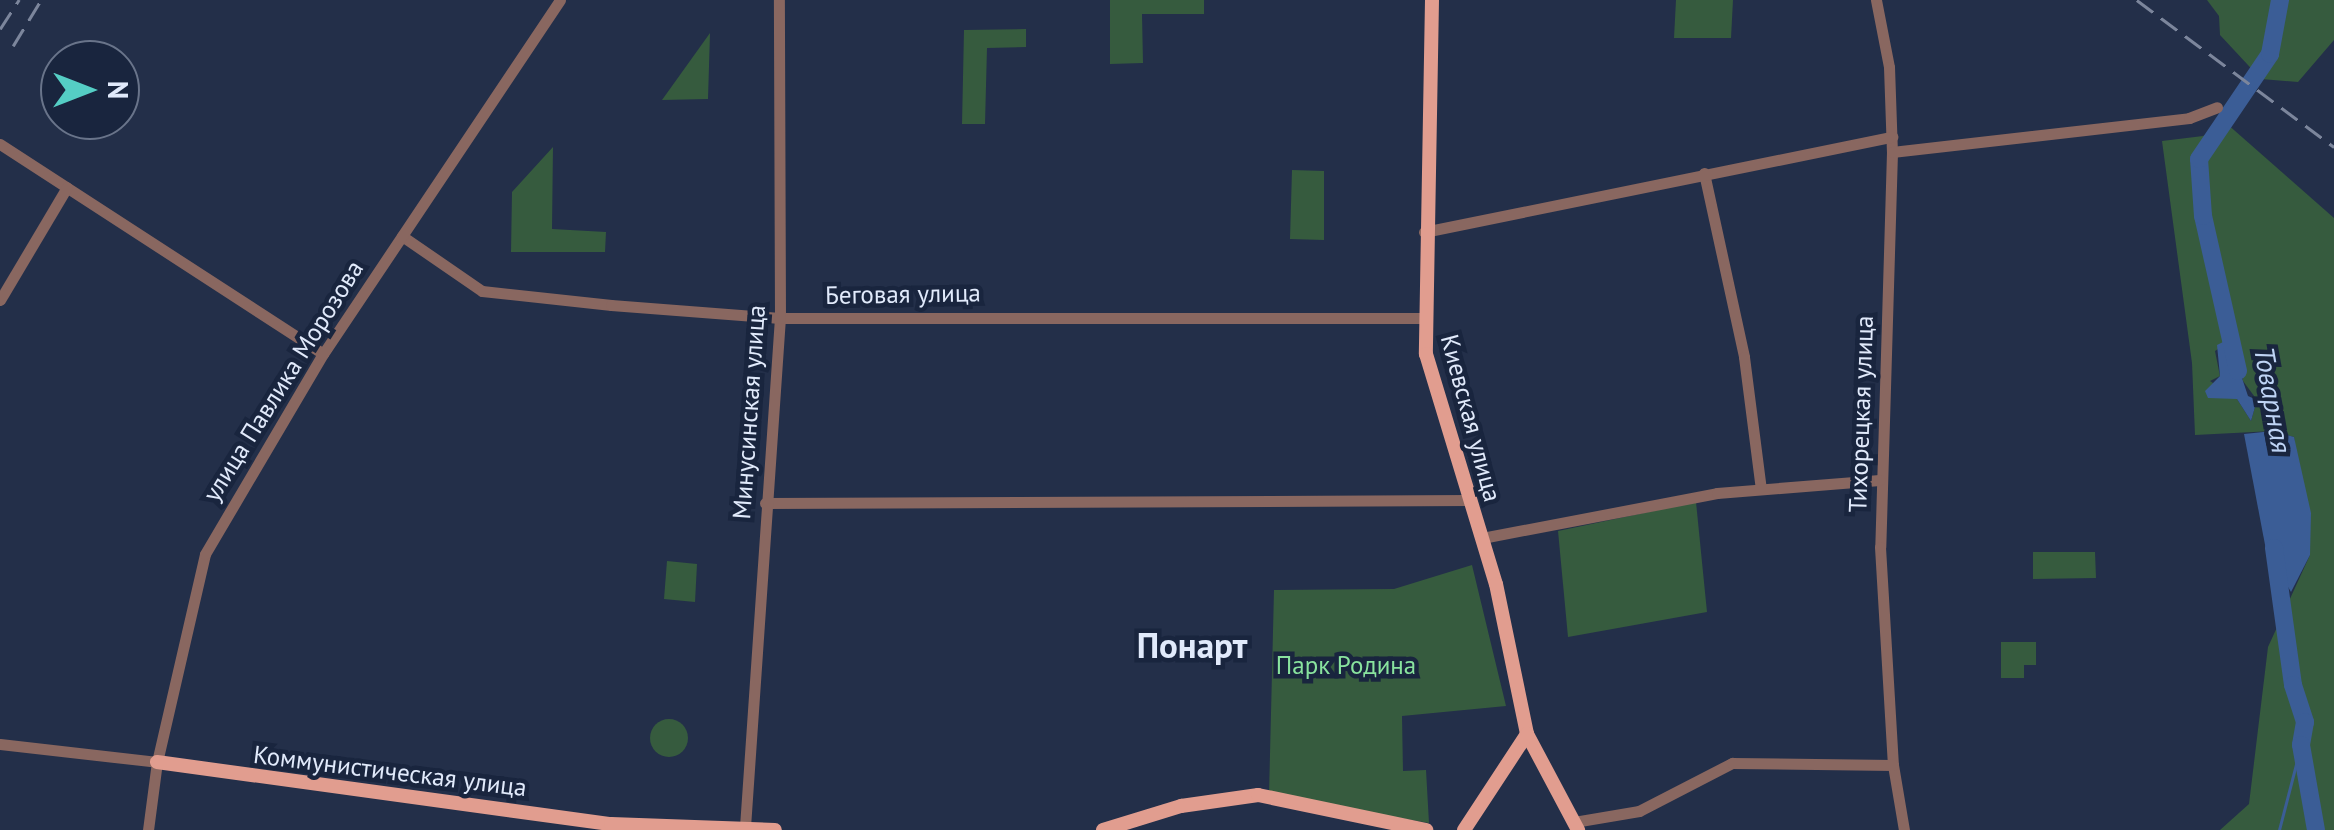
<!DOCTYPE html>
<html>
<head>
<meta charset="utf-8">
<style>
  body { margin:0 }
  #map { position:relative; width:2334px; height:830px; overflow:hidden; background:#232f49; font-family:"PT Sans",sans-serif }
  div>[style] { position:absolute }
  .green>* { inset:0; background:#365b3e }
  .round { border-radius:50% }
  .water>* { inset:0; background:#3b5d96 }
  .stream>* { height:2.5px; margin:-1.25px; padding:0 1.25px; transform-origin:1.25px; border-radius:1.25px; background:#3b5d96 }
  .river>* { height:18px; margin:-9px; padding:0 9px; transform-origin:9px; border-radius:9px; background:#3b5d96 }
  .minor>* { height:11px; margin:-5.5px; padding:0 5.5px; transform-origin:5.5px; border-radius:5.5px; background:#896760 }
  .major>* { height:14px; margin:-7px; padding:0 7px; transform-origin:7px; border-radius:7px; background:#e19d8f }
  .rail>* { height:2.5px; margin-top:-1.25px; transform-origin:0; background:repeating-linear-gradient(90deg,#7c869c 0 20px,transparent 0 30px) }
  span { translate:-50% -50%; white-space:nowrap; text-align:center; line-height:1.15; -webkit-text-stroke:9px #19253e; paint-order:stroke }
  .street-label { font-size:25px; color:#e1eafb }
  .park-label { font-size:25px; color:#89e39e }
  .water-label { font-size:28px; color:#bfd4f5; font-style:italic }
  .district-label { font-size:35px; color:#e1eafb; font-weight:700 }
  .north { position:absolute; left:40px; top:40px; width:100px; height:100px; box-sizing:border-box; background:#19253e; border:2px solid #69748a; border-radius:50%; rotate:90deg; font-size:28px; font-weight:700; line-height:40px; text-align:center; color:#e1eafb }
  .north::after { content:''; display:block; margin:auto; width:35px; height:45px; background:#55cec5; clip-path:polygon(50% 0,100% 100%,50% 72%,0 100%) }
</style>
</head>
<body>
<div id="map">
  <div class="green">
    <i style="clip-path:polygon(1110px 0,1204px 0,1204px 14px,1142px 14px,1143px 63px,1110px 64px)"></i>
    <i style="clip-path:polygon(1676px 0,1733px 0,1731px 38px,1674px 38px)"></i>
    <i style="clip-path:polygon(2207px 0,2334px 0,2334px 40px,2298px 82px,2261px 79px,2220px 35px,2219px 16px)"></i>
    <i style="clip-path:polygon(1026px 29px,1026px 47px,987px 48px,985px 124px,962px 124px,964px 30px)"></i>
    <i style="clip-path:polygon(710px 33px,708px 99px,662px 100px)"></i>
    <i style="clip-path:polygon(evenodd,2226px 123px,2334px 218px,2334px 830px,2220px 830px,2249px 804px,2268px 647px,2310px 555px,2294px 437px,2273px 431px,2195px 435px,2192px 363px,2162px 141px,2203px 136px,2226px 123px,2224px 345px,2238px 352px,2243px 381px,2257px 400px,2251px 421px,2237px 399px,2210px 381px,2220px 376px,2215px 351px,2224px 345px)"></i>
    <i style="clip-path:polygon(553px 147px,552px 229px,606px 232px,605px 252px,511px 252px,512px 192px)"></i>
    <i style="clip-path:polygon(1292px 170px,1324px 171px,1324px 240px,1290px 239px)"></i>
    <i style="clip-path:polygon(1696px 502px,1707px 612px,1568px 637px,1558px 531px)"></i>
    <i style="clip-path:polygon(2033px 552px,2095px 552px,2096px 578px,2033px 579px)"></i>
    <i style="clip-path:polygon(667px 561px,697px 564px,695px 602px,664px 599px)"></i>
    <i style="clip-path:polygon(1472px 565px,1506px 706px,1402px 716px,1403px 771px,1426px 770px,1429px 823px,1269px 795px,1274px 590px,1394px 589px)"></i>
    <i style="clip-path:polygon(2001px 642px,2036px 642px,2036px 665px,2024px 665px,2024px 678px,2001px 678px)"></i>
    <i class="round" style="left:650px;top:719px;width:38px;height:38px"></i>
  </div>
  <div class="water">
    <i style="clip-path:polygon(2229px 339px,2248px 396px,2257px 400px,2251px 421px,2237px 399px,2208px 398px,2205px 391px,2220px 376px,2217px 345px)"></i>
    <i style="clip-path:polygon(2273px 431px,2294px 437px,2311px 513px,2310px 555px,2291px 592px,2266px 550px,2244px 434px)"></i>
  </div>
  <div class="stream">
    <i style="left:2279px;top:830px;width:88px;rotate:-75.5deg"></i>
  </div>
  <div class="river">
    <i style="left:2238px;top:371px;width:159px;rotate:-102.7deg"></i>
    <i style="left:2203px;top:216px;width:57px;rotate:-94deg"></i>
    <i style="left:2199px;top:159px;width:127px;rotate:-55.9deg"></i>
    <i style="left:2270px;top:54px;width:55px;rotate:-79.5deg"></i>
    <i style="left:2274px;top:548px;width:138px;rotate:82.1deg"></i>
    <i style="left:2293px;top:685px;width:39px;rotate:72deg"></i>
    <i style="left:2305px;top:722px;width:23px;rotate:100deg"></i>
    <i style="left:2301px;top:745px;width:86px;rotate:80deg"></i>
  </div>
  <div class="minor">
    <i style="left:1876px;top:0;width:68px;rotate:79deg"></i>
    <i style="left:1889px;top:67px;width:85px;rotate:88deg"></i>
    <i style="left:1892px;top:152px;width:395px;rotate:91.7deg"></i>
    <i style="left:1880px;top:547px;width:218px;rotate:86.6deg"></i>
    <i style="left:1893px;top:765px;width:66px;rotate:80.4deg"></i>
    <i style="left:0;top:144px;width:385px;rotate:33deg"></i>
    <i style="left:1892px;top:152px;width:299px;rotate:-6.5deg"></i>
    <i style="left:2189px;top:118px;width:30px;rotate:-21deg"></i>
    <i style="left:1704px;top:173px;width:188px;rotate:77.7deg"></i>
    <i style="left:1744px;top:357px;width:133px;rotate:82.7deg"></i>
    <i style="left:1424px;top:232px;width:478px;rotate:-11.5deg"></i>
    <i style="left:402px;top:236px;width:97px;rotate:34.5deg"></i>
    <i style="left:482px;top:291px;width:130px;rotate:6.2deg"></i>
    <i style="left:611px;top:305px;width:169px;rotate:4.4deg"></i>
    <i style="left:780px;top:318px;width:642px"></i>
    <i style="left:0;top:300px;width:131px;rotate:-59.3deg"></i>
    <i style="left:765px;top:503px;width:705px;rotate:-0.24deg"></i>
    <i style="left:1482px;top:538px;width:239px;rotate:-10.8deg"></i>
    <i style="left:1717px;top:493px;width:163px;rotate:-4.6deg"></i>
    <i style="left:0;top:744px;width:158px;rotate:6.5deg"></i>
    <i style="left:1574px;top:822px;width:66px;rotate:-9.6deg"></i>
    <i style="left:1639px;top:811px;width:105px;rotate:-27.3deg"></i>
    <i style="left:1732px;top:763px;width:161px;rotate:0.7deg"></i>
    <i style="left:745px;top:827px;width:510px;rotate:-86.07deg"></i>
    <i style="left:780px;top:318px;width:318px;rotate:-90.2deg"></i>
    <i style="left:148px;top:830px;width:69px;rotate:-82.5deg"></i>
    <i style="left:157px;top:762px;width:213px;rotate:-77deg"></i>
    <i style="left:205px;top:554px;width:232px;rotate:-59.5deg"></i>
    <i style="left:323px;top:354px;width:426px;rotate:-56.2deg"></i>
  </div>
  <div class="major">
    <i style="left:1432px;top:0;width:354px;rotate:91deg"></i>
    <i style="left:1426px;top:354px;width:240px;rotate:73.1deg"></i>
    <i style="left:1496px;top:584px;width:153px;rotate:78.3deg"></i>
    <i style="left:1527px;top:734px;width:109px;rotate:62deg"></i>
    <i style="left:157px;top:762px;width:458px;rotate:7.8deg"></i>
    <i style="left:611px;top:824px;width:164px;rotate:2.1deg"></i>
    <i style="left:1103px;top:830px;width:82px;rotate:-17.1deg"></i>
    <i style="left:1181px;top:806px;width:78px;rotate:-8.1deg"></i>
    <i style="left:1258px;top:795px;width:172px;rotate:11.8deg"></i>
    <i style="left:1464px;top:830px;width:115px;rotate:-56.7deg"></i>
  </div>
  <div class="rail">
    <i style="left:2137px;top:0;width:246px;rotate:36.7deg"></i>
    <i style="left:0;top:29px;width:35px;rotate:-57deg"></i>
    <i style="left:13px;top:46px;width:54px;rotate:-58.7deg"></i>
  </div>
  <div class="street-label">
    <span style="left:903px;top:294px;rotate:-1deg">Беговая улица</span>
    <span style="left:283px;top:381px;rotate:-58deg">улица Павлика Морозова</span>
    <span style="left:749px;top:412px;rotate:-86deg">Минусинская улица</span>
    <span style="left:1861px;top:414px;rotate:-88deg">Тихорецкая улица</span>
    <span style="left:1471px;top:418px;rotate:75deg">Киевская улица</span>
    <span style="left:390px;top:771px;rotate:7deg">Коммунистическая улица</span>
  </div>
  <div class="park-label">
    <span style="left:1346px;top:665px">Парк Родина</span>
  </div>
  <div class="water-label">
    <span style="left:2273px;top:400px;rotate:80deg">Товарная</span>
  </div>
  <div class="district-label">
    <span style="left:1192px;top:645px">Понарт</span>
  </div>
  <div class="north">N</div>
</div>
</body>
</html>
